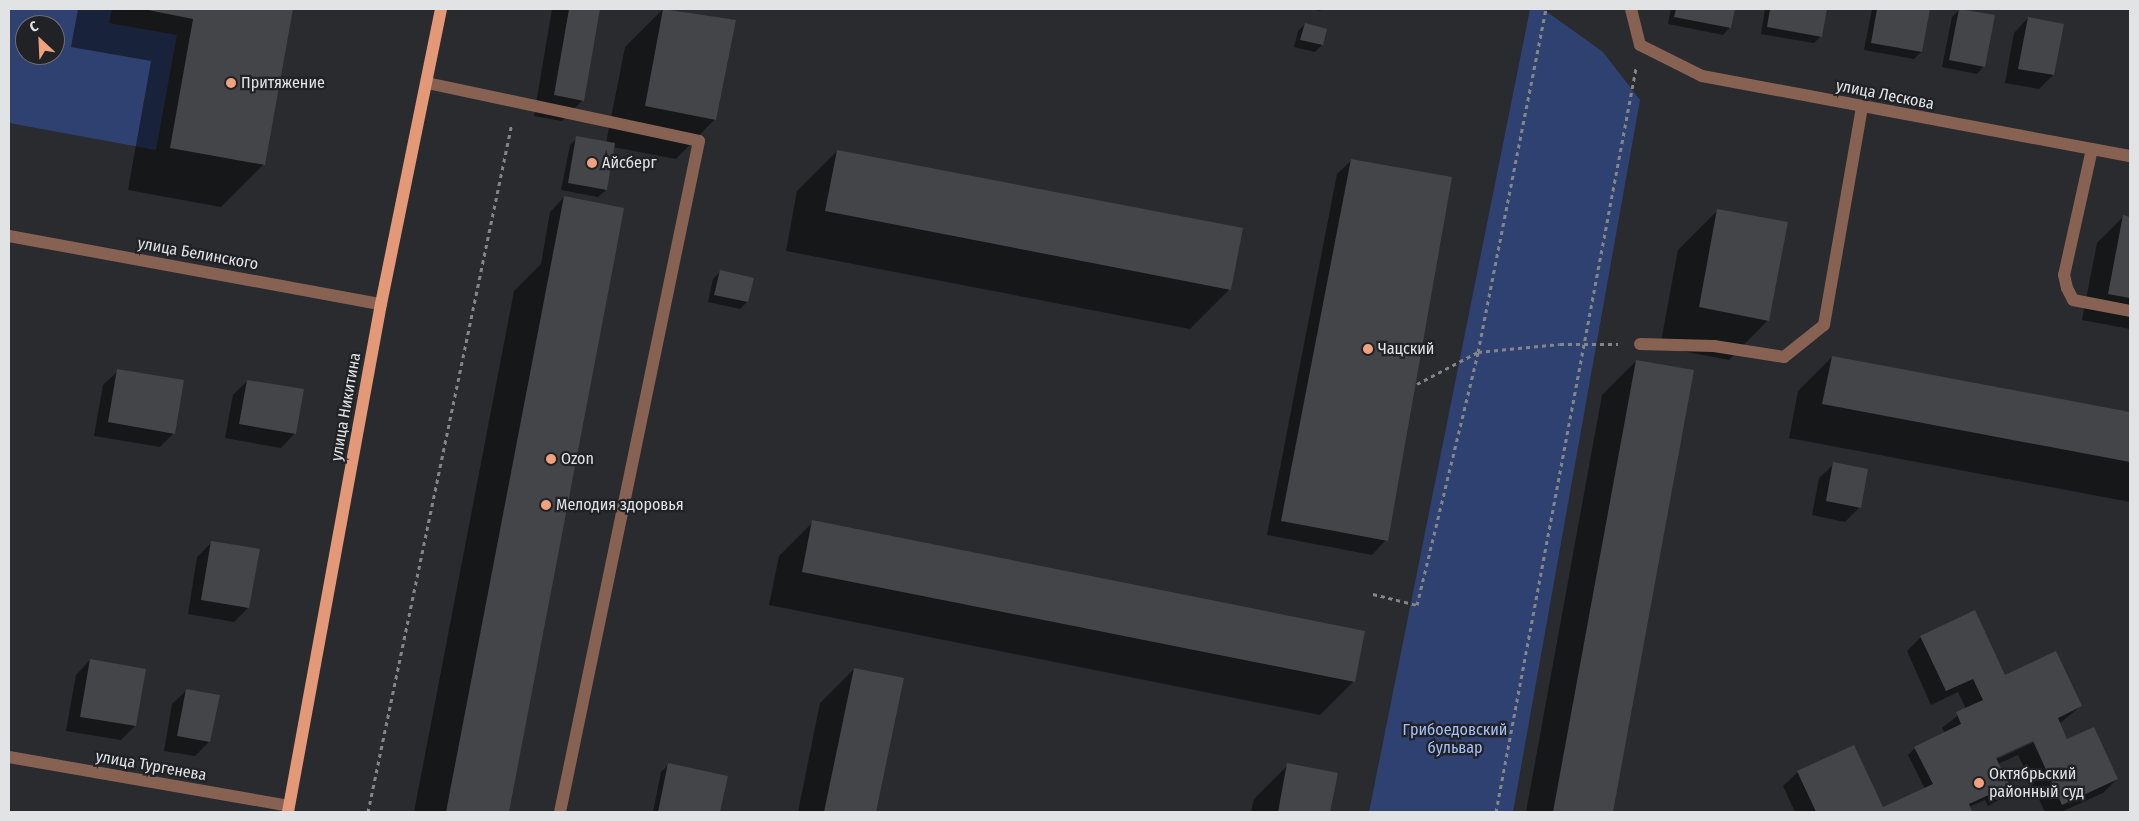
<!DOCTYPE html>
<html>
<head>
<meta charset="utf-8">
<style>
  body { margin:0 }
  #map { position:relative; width:2139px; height:821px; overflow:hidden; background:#292b2f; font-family:"Fira Sans Condensed",sans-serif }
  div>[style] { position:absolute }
  .green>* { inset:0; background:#2f4170 }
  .shadow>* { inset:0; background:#0007 }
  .building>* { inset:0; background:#434549 }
  .path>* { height:3px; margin-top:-1.5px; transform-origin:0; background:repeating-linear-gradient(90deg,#838588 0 4px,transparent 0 8px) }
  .minor>* { height:12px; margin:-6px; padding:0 6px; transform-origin:6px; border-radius:6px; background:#876253 }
  .major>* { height:12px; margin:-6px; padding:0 6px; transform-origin:6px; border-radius:6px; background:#e39878 }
  .dots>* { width:14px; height:14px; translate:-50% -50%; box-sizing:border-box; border:2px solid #202225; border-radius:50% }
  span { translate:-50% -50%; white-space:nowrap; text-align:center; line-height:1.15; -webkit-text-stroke:4.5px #202225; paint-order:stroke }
  .poi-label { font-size:16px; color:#e1e3e5 }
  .left { translate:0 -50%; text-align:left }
  .street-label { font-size:16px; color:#e1e3e5 }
  .park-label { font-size:16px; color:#a6c0fb }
  .frame { position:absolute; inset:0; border:10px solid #e1e3e5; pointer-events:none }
  .north { position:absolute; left:15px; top:15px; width:50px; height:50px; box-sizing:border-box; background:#202225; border:1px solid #6d6f72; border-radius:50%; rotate:335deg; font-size:14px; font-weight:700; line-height:20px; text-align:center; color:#e1e3e5 }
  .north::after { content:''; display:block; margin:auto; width:18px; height:22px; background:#f2a17e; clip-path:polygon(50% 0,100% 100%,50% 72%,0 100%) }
</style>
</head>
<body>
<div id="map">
  <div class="green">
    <i style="clip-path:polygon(evenodd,9px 9px,112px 9px,109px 23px,177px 35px,156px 150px,9px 123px,9px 9px,25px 25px,55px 25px,55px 55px,25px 55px,25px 25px)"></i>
    <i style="clip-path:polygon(1530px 9px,1543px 9px,1603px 52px,1640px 100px,1513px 812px,1369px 812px)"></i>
  </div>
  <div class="shadow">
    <i style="clip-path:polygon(78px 9px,292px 9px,264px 164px,221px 207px,128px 190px,151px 61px,71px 47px)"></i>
    <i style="clip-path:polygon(552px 9px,598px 9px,583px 100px,562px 121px,534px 116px)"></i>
    <i style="clip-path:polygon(663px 9px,734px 21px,715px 119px,676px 159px,613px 147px,606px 190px,598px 197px,561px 190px,570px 145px,577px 138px,606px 143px,625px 47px)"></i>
    <i style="clip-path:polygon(1310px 9px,1323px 9px,1320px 11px)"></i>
    <i style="clip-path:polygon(1671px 9px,1733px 9px,1730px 27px,1723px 35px,1668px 24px)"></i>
    <i style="clip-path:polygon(1765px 9px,1826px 9px,1821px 36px,1814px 43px,1761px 34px)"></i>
    <i style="clip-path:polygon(1872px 9px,1929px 10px,1921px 52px,1914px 59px,1864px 50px)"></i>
    <i style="clip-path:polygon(1959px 10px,1984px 66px,1977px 74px,1942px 67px,1952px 17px)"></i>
    <i style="clip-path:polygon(2028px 18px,2053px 75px,2039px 89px,2005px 83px,2014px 33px)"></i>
    <i style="clip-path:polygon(1305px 24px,1325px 30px,1322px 45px,1315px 52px,1294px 47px,1298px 31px)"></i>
    <i style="clip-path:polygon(837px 151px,1230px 289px,1190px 329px,786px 251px,797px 191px)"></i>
    <i style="clip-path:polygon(1352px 160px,1386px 540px,1372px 555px,1267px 535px,1337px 174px)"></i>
    <i style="clip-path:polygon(564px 197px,613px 262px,507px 812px,414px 812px,514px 291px,541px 264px,550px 212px)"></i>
    <i style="clip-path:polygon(1718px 210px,1768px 320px,1729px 360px,1660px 347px,1678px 250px)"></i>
    <i style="clip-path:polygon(2123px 217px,2130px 218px,2130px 329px,2082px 320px,2097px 243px)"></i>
    <i style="clip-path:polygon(720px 272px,747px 302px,740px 309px,708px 302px,713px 279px)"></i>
    <i style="clip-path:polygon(1832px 357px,2130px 413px,2130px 502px,1789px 438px,1798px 391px)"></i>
    <i style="clip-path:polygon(1636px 361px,1693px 371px,1612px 812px,1526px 812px,1602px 395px)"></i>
    <i style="clip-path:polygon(118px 371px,174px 433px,160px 447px,94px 436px,103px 385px)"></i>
    <i style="clip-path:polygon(247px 381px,295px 433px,281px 448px,225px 438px,233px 395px)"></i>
    <i style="clip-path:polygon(1834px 464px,1860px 507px,1845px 522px,1812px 515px,1819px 478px)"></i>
    <i style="clip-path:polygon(813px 522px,1354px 681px,1320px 715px,769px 605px,779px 556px)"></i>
    <i style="clip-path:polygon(212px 542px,248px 608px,234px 622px,188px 614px,197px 557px)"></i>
    <i style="clip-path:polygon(evenodd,1921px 637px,2004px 676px,2081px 706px,2059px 724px,2067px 741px,2117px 779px,2103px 793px,2061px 812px,2045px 812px,2018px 755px,1998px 764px,2012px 792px,1988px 806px,1985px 800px,1969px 807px,1969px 812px,1795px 812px,1783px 786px,1798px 772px,1882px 809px,1925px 789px,1908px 755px,1915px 748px,1945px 733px,1942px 728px,1966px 709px,1958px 692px,1931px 705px,1907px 651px,1921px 637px,2038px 738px,2039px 740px,1995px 760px,1995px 757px,2038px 738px)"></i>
    <i style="clip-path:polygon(90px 660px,135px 726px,121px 740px,66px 731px,76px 675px)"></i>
    <i style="clip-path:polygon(854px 669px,902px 679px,875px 812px,798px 812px,820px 703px)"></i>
    <i style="clip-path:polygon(187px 690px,209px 742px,195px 756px,164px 751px,172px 704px)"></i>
    <i style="clip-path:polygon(669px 764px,726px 777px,719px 812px,653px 812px,661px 772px)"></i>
    <i style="clip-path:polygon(1288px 765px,1336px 774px,1329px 812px,1251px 812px,1254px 799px)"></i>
  </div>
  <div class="building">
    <i style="clip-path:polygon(143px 9px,293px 9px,265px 165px,170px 148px,193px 19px)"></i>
    <i style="clip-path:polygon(569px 9px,600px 9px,584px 101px,554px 95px)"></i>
    <i style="clip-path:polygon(663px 9px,736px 20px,716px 120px,645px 106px)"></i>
    <i style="clip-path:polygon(1676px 9px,1735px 9px,1731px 28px,1674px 17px)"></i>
    <i style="clip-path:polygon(1770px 9px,1827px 9px,1822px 37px,1767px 27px)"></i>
    <i style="clip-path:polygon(1877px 9px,1930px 9px,1922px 52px,1871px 43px)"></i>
    <i style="clip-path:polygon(1959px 9px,1995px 15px,1985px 67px,1949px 60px)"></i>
    <i style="clip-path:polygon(2028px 17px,2064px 24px,2054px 75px,2018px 69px)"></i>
    <i style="clip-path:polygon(1305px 23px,1327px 29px,1323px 45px,1300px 40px)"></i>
    <i style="clip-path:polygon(576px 136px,615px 143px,607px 190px,568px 183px)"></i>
    <i style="clip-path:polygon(837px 150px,1243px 228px,1231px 290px,825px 211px)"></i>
    <i style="clip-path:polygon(1351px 159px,1452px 177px,1388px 541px,1281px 521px)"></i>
    <i style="clip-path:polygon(564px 196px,624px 208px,614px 262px,509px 812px,446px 812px)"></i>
    <i style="clip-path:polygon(1717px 209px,1788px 222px,1769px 321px,1699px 307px)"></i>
    <i style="clip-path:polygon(2123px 215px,2130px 217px,2130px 298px,2108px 294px)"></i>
    <i style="clip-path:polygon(720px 270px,754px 278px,748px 302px,714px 295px)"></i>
    <i style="clip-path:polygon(1832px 356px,2130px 412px,2130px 462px,1822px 404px)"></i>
    <i style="clip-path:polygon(1636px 360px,1694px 370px,1613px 812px,1553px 812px)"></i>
    <i style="clip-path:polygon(117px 369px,184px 380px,175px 434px,108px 422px)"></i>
    <i style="clip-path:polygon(247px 380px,304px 389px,296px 434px,239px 424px)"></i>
    <i style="clip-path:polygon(1833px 462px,1868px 469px,1861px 508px,1826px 501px)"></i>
    <i style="clip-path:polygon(812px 520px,1365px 631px,1355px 682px,802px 572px)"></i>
    <i style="clip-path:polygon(211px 541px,260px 549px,249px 608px,201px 600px)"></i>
    <i style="clip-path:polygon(1975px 610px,2005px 675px,2056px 651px,2082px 706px,2058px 718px,2067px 739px,2094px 727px,2118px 779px,2062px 805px,2033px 741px,1996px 758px,2013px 792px,1996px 800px,1993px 793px,1969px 804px,1972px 811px,1969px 812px,1816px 812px,1797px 771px,1854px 745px,1883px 807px,1933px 784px,1914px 747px,1961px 724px,1956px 712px,1983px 700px,1973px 679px,1946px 691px,1920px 636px)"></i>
    <i style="clip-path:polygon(90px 659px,146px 669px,136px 726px,80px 717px)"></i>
    <i style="clip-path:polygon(854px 668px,904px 678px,876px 812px,824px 812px)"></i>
    <i style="clip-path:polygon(186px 689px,220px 695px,210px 742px,177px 736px)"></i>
    <i style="clip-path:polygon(668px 763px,728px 776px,720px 812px,658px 812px)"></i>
    <i style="clip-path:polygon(1287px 763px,1338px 773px,1330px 812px,1278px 812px)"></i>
  </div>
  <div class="path">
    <i style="left:1417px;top:384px;width:69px;rotate:-27.7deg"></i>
    <i style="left:1478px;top:352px;width:82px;rotate:-5.6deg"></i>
    <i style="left:1560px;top:344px;width:58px"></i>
    <i style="left:1373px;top:594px;width:45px;rotate:14deg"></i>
    <i style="left:1417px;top:605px;width:260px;rotate:-76.4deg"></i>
    <i style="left:1478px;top:352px;width:350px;rotate:-78.8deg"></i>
    <i style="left:368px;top:812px;width:704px;rotate:-78.2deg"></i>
    <i style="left:1496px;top:812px;width:757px;rotate:-79.34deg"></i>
  </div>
  <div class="minor">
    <i style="left:1631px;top:9px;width:37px;rotate:76deg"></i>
    <i style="left:1640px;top:45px;width:69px;rotate:26.6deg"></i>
    <i style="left:1702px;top:76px;width:435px;rotate:10.6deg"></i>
    <i style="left:427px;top:83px;width:278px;rotate:12deg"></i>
    <i style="left:699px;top:141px;width:685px;rotate:101.7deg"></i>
    <i style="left:2092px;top:149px;width:129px;rotate:102.5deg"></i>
    <i style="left:2064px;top:275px;width:13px;rotate:77deg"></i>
    <i style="left:2067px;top:288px;width:13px;rotate:63deg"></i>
    <i style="left:2073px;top:300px;width:58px;rotate:10.9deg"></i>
    <i style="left:9px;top:236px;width:378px;rotate:10.4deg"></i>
    <i style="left:1640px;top:344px;width:74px;rotate:1.5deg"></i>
    <i style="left:1714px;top:346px;width:71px;rotate:8.9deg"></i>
    <i style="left:1784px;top:357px;width:51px;rotate:-38.7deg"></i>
    <i style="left:1824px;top:325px;width:220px;rotate:-80.1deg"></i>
    <i style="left:9px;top:757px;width:284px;rotate:9.9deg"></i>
  </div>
  <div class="major">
    <i style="left:288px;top:812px;width:516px;rotate:-79.63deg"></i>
    <i style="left:381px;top:304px;width:301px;rotate:-78.5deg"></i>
  </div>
  <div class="dots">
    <i style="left:231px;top:83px;background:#f2a17e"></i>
    <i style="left:592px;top:163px;background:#f2a17e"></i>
    <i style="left:1368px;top:349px;background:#f2a17e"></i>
    <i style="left:551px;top:459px;background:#f2a17e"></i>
    <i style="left:546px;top:505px;background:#f2a17e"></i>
    <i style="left:1979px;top:783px;background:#f2a17e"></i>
  </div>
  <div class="poi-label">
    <span class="left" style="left:241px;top:83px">Притяжение</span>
    <span class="left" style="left:602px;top:163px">Айсберг</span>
    <span class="left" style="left:1378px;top:349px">Чацский</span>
    <span class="left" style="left:561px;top:459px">Ozon</span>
    <span class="left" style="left:556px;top:505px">Мелодия здоровья</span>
    <span class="left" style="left:1989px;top:783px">Октябрьский<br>районный суд</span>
  </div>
  <div class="street-label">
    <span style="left:1885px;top:95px;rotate:11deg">улица Лескова</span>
    <span style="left:198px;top:254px;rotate:10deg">улица Белинского</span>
    <span style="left:346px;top:407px;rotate:-80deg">улица Никитина</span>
    <span style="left:151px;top:766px;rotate:10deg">улица Тургенева</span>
  </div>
  <div class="park-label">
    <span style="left:1455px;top:739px">Грибоедовский<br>бульвар</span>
  </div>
  <div class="frame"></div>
  <div class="north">С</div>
</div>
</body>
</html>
